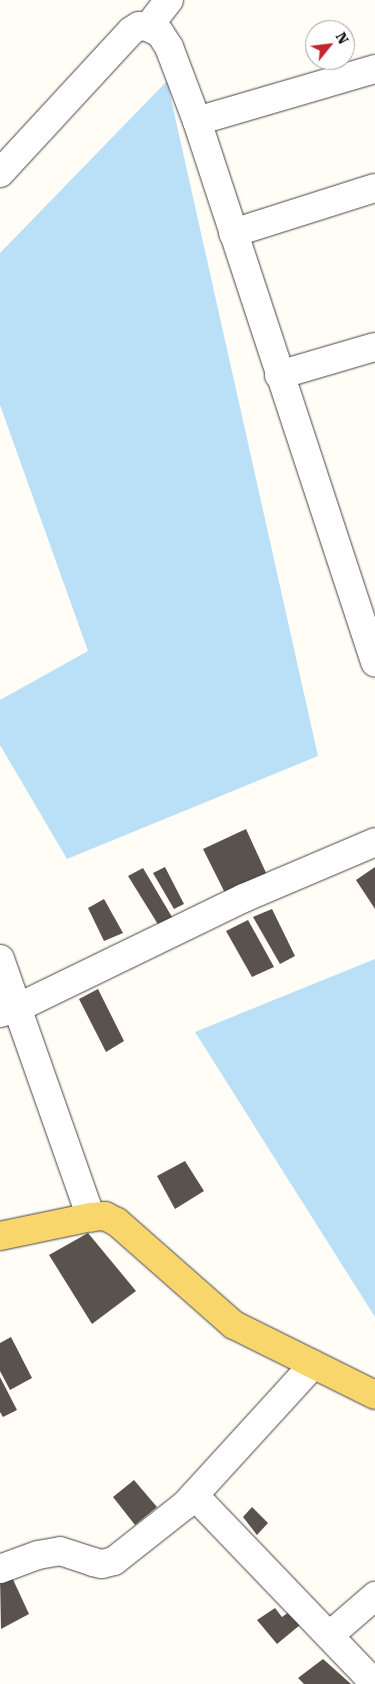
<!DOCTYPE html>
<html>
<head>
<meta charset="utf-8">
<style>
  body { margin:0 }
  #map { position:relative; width:375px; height:1684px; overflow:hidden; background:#fffdf5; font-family:"Roboto Serif",serif }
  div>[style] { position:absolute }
  .water>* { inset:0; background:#b9e0f7 }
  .building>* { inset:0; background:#5a524d }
  .roads { filter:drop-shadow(0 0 1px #444) drop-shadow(0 0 1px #444) }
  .minor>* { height:28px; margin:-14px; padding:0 14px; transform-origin:14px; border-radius:14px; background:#fff }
  .major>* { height:28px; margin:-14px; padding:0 14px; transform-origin:14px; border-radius:14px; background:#f9d66b }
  span { translate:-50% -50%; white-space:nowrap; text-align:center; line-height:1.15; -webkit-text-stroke:5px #fff; paint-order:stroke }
  .north { position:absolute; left:305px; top:20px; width:50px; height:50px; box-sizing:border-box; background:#fff; border:1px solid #a0a0a0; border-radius:50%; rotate:61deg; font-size:14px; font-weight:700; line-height:20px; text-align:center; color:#111 }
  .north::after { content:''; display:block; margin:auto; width:18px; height:22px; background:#c4262e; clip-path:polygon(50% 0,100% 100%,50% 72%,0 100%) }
</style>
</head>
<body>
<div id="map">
  <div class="water">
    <i style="clip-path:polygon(167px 81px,318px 756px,67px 859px,0 745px,0 700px,88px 651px,0 405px,0 253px)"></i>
    <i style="clip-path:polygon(375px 959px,375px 1317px,195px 1032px)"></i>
  </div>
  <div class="building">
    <i style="clip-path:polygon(246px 829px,267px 875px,226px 895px,203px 849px)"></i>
    <i style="clip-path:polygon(165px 867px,184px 904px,174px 909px,153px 873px)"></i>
    <i style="clip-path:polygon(375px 867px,375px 909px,356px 880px)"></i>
    <i style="clip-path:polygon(143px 868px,172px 917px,159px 926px,128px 876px)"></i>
    <i style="clip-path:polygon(104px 899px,123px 933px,104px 941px,88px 908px)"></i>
    <i style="clip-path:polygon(272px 909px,295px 956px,280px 964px,253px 917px)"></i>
    <i style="clip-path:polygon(248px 920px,274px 967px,252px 977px,226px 931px)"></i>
    <i style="clip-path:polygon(98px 989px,124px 1041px,106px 1052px,79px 999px)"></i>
    <i style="clip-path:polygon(185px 1161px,204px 1191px,175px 1209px,157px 1176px)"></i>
    <i style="clip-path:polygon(88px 1233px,136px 1291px,92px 1324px,49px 1255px)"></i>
    <i style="clip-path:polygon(11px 1337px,32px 1378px,10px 1390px,0 1371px,0 1343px)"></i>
    <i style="clip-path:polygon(0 1377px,17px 1410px,3px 1417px,0 1412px)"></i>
    <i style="clip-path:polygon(134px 1480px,157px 1507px,135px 1525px,113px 1497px)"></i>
    <i style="clip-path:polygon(252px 1507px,268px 1523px,257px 1535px,243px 1517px)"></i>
    <i style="clip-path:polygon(10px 1573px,29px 1614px,1px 1629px,0 1576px)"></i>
    <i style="clip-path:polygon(296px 1607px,306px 1620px,277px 1644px,257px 1620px,275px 1608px,282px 1617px)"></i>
    <i style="clip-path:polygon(323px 1659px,351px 1684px,304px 1684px,298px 1678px)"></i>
  </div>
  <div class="roads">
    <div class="minor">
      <i style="left:148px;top:27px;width:13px;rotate:27deg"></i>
      <i style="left:160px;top:33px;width:17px;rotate:57deg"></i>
      <i style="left:169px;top:47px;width:79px;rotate:69.3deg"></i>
      <i style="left:197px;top:121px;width:570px;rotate:71.79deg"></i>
      <i style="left:197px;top:121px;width:185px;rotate:-16.3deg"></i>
      <i style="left:0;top:173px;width:193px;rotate:-47.3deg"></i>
      <i style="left:131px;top:31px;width:9px;rotate:-32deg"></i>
      <i style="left:139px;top:26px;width:9px;rotate:6deg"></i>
      <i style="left:148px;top:27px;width:34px;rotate:-52deg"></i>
      <i style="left:233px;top:233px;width:149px;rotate:-17.6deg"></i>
      <i style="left:279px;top:375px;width:100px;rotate:-16.3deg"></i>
      <i style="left:0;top:959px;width:274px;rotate:70.6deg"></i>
      <i style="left:0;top:1013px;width:18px;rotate:-16deg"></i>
      <i style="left:17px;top:1008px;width:252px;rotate:-25.9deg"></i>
      <i style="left:244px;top:898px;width:142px;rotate:-23.1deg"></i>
      <i style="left:194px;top:1495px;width:262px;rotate:46.2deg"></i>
      <i style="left:0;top:1569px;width:40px;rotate:-20.2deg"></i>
      <i style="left:38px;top:1555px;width:22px;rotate:-10deg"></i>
      <i style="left:60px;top:1551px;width:35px;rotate:18deg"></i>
      <i style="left:93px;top:1562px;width:9px;rotate:13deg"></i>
      <i style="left:102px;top:1564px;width:12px;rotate:-14deg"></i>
      <i style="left:114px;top:1561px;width:90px;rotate:-38.3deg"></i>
      <i style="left:185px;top:1505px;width:190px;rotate:-47.6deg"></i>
      <i style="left:330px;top:1635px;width:60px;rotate:-40.9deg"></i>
    </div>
    <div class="major">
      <i style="left:0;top:1236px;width:93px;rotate:-11.8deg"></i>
      <i style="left:91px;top:1217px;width:14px;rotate:-4deg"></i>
      <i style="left:105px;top:1216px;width:13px;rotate:27deg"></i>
      <i style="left:117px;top:1222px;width:156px;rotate:41.4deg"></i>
      <i style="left:234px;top:1325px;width:157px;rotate:26.4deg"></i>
    </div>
  </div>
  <div class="north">N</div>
</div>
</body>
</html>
